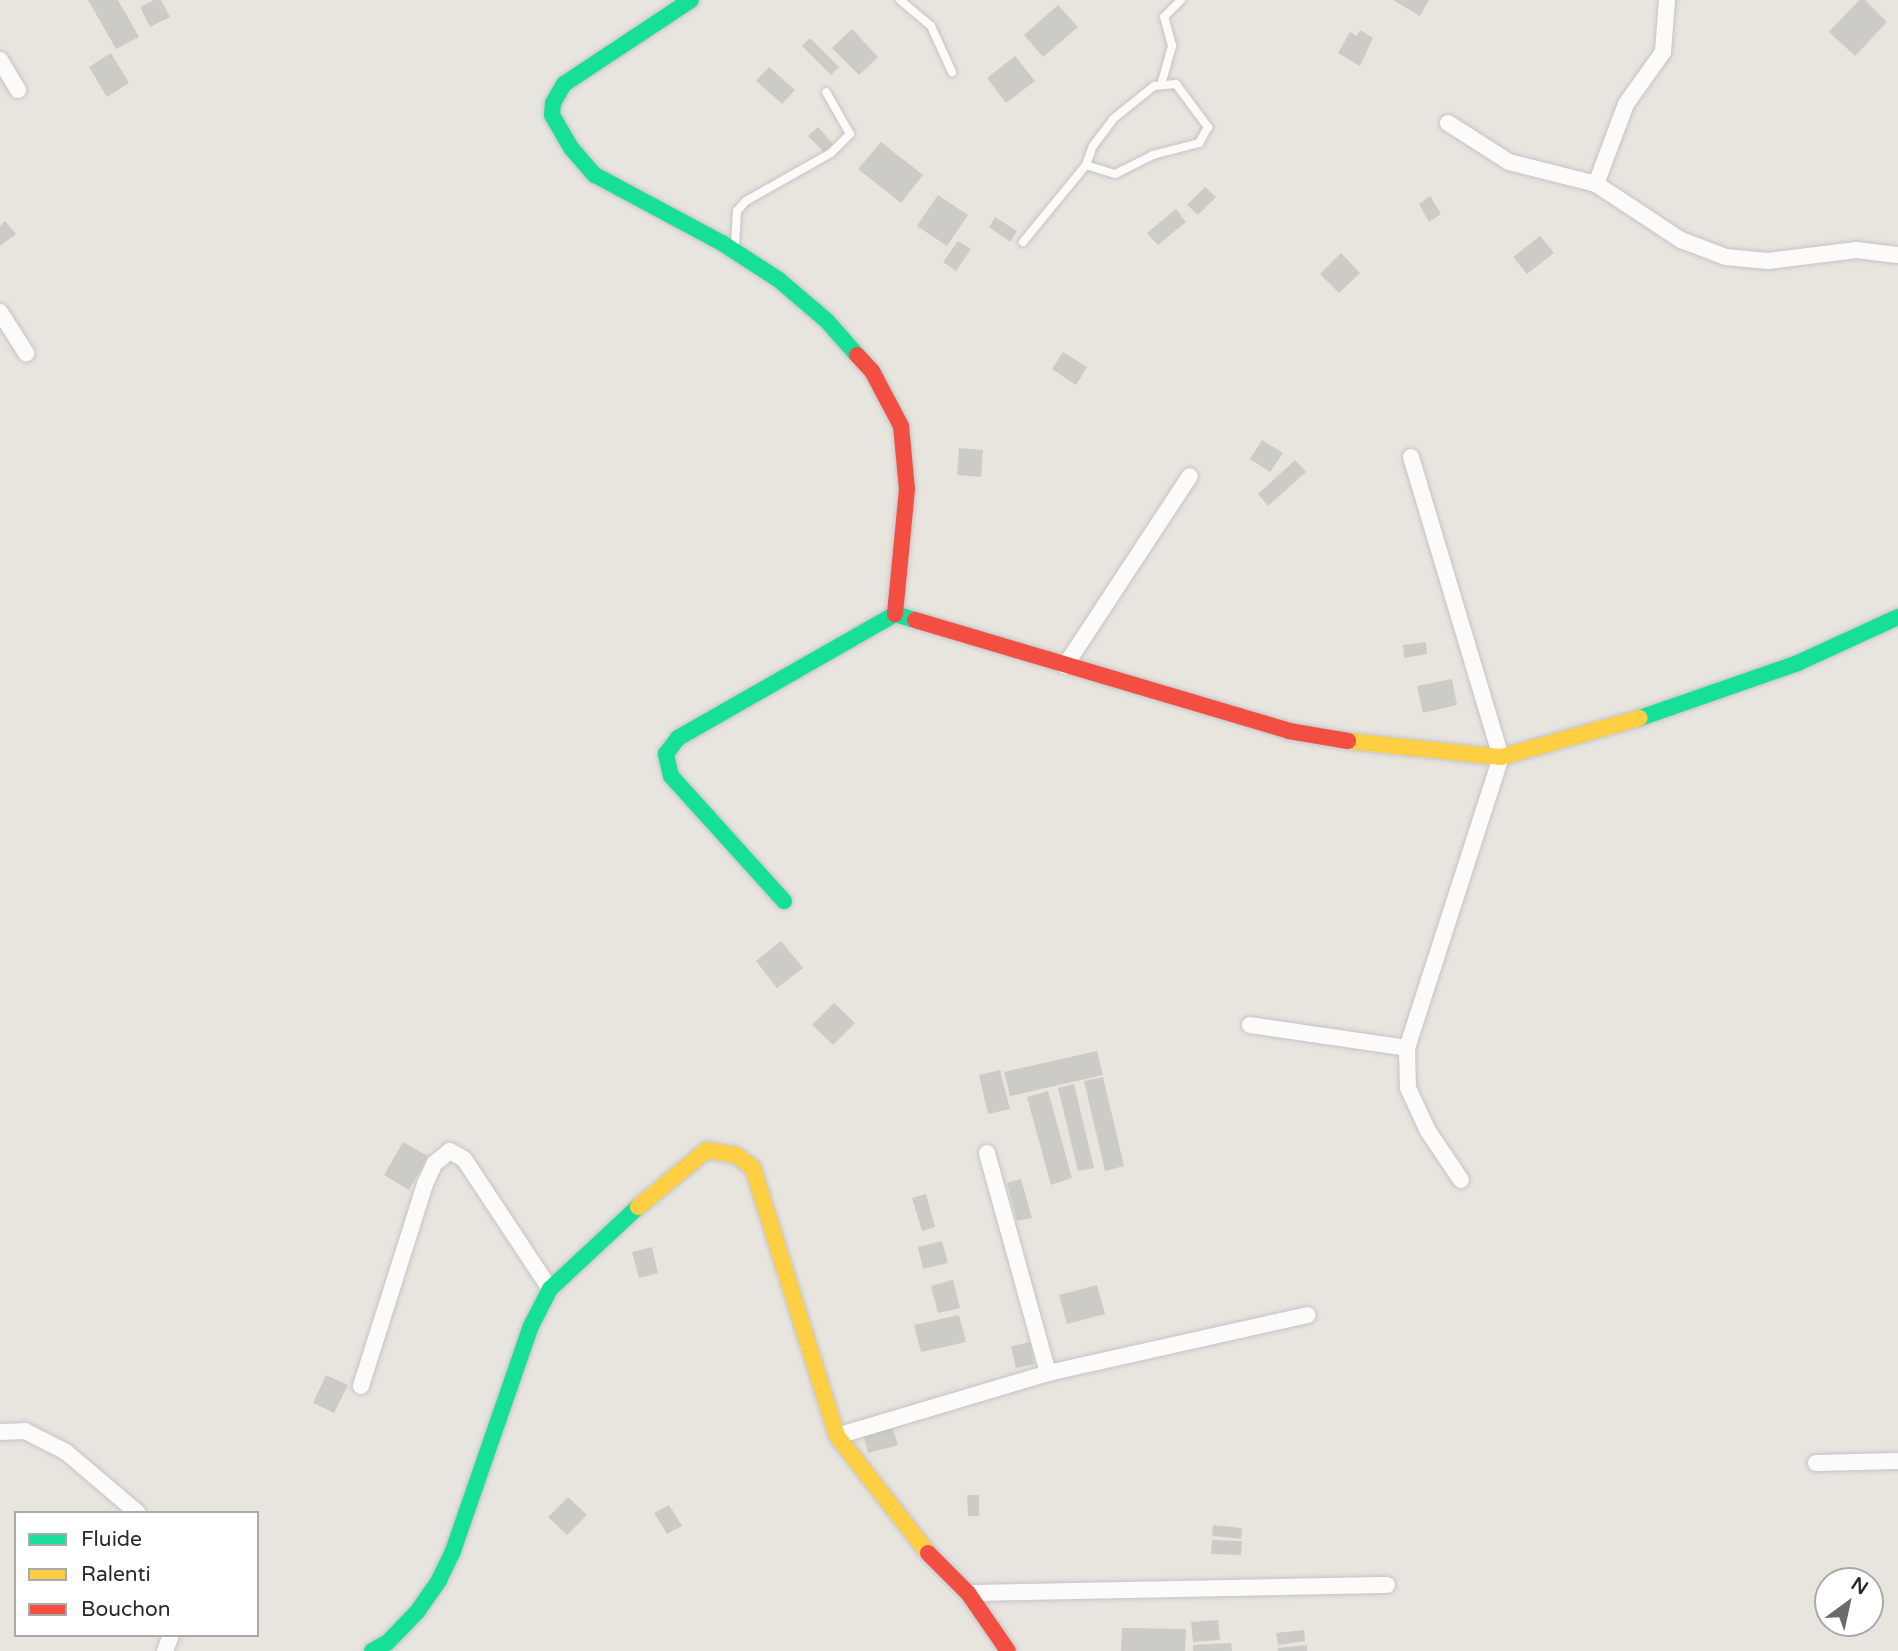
<!DOCTYPE html>
<html>
<head>
<meta charset="utf-8">
<style>
  body { margin:0 }
  #map { position:relative; width:1898px; height:1651px; overflow:hidden; background:#e8e5df; font-family:"Varela Round",sans-serif }
  div>[style] { position:absolute }
  .building>* { inset:0; background:#cdcbc6 }
  .roads { filter:drop-shadow(0 0 2px #c5c4c5) drop-shadow(0 0 2px #c5c4c5) }
  .lane>* { height:8px; margin:-4px; padding:0 4px; transform-origin:4px; border-radius:4px; background:#fcfbfa }
  .street>* { height:16px; margin:-8px; padding:0 8px; transform-origin:8px; border-radius:8px; background:#fcfbfa }
  .fast>* { height:16px; margin:-8px; padding:0 8px; transform-origin:8px; border-radius:8px; background:#16e098 }
  .slow>* { height:16px; margin:-8px; padding:0 8px; transform-origin:8px; border-radius:8px; background:#ffcf43 }
  .jam>* { height:16px; margin:-8px; padding:0 8px; transform-origin:8px; border-radius:8px; background:#f24e42 }
  span { translate:-50% -50%; white-space:nowrap; text-align:center; line-height:1.15; -webkit-text-stroke:7px #fff; paint-order:stroke }
  .legend { position:absolute; left:14px; top:1511px; width:245px; height:126px; box-sizing:border-box; background:#fff; border:2px solid #aaa; margin:0; padding:9px 12px; list-style:none; font-size:21px; color:#2a2a2a }
  .legend li { display:flex; align-items:center; gap:14px; height:35px }
  .legend b { width:35px; border:2px solid #aaa }
  .north { position:absolute; left:1814px; top:1567px; width:70px; height:70px; box-sizing:border-box; background:#fff; border:2px solid #aaa; border-radius:50%; rotate:33deg; font-size:19px; font-weight:700; line-height:28px; text-align:center; color:#2a2a2a }
  .north::after { content:''; display:block; margin:auto; width:24px; height:32px; background:#6c6b69; clip-path:polygon(50% 0,100% 100%,50% 72%,0 100%) }
</style>
</head>
<body>
<div id="map">
  <div class="building">
    <i style="clip-path:polygon(88px 0,118px 0,139px 37px,116px 49px)"></i>
    <i style="clip-path:polygon(154px 0,161px 0,170px 17px,150px 27px,140px 7px)"></i>
    <i style="clip-path:polygon(1393px 0,1429px 0,1420px 16px)"></i>
    <i style="clip-path:polygon(1859px 0,1865px 0,1887px 22px,1855px 56px,1829px 32px)"></i>
    <i style="clip-path:polygon(1058px 5px,1078px 27px,1043px 57px,1024px 35px)"></i>
    <i style="clip-path:polygon(852px 29px,878px 57px,859px 75px,832px 48px)"></i>
    <i style="clip-path:polygon(1360px 30px,1373px 38px,1360px 66px,1338px 53px,1350px 32px,1357px 36px)"></i>
    <i style="clip-path:polygon(810px 38px,839px 67px,831px 75px,802px 46px)"></i>
    <i style="clip-path:polygon(111px 53px,129px 83px,107px 97px,89px 67px)"></i>
    <i style="clip-path:polygon(1015px 56px,1035px 81px,1006px 103px,987px 78px)"></i>
    <i style="clip-path:polygon(769px 67px,795px 90px,782px 104px,756px 81px)"></i>
    <i style="clip-path:polygon(818px 127px,833px 144px,824px 152px,808px 136px)"></i>
    <i style="clip-path:polygon(881px 142px,923px 175px,901px 203px,858px 169px)"></i>
    <i style="clip-path:polygon(1205px 187px,1216px 197px,1198px 215px,1187px 205px)"></i>
    <i style="clip-path:polygon(938px 195px,968px 215px,947px 246px,917px 226px)"></i>
    <i style="clip-path:polygon(1430px 196px,1441px 214px,1429px 222px,1419px 204px)"></i>
    <i style="clip-path:polygon(1176px 209px,1186px 222px,1158px 245px,1147px 233px)"></i>
    <i style="clip-path:polygon(995px 217px,1017px 231px,1010px 242px,989px 227px)"></i>
    <i style="clip-path:polygon(5px 221px,16px 234px,0 246px,0 226px)"></i>
    <i style="clip-path:polygon(1540px 236px,1554px 253px,1527px 274px,1513px 257px)"></i>
    <i style="clip-path:polygon(958px 241px,971px 249px,956px 271px,943px 262px)"></i>
    <i style="clip-path:polygon(1341px 253px,1360px 273px,1339px 293px,1320px 274px)"></i>
    <i style="clip-path:polygon(1063px 352px,1087px 367px,1076px 385px,1052px 369px)"></i>
    <i style="clip-path:polygon(1262px 440px,1283px 453px,1270px 472px,1250px 459px)"></i>
    <i style="clip-path:polygon(959px 448px,983px 450px,981px 477px,957px 475px)"></i>
    <i style="clip-path:polygon(1295px 460px,1306px 472px,1268px 506px,1258px 494px)"></i>
    <i style="clip-path:polygon(1426px 642px,1427px 654px,1404px 658px,1403px 645px)"></i>
    <i style="clip-path:polygon(1452px 679px,1457px 705px,1423px 713px,1417px 686px)"></i>
    <i style="clip-path:polygon(781px 941px,803px 968px,777px 988px,756px 961px)"></i>
    <i style="clip-path:polygon(834px 1003px,855px 1023px,833px 1045px,812px 1025px)"></i>
    <i style="clip-path:polygon(1097px 1051px,1103px 1075px,1010px 1096px,1004px 1072px)"></i>
    <i style="clip-path:polygon(1000px 1070px,1010px 1109px,988px 1114px,979px 1075px)"></i>
    <i style="clip-path:polygon(1103px 1077px,1124px 1166px,1105px 1171px,1084px 1081px)"></i>
    <i style="clip-path:polygon(1074px 1084px,1094px 1168px,1078px 1171px,1058px 1088px)"></i>
    <i style="clip-path:polygon(1048px 1091px,1072px 1178px,1051px 1185px,1027px 1097px)"></i>
    <i style="clip-path:polygon(403px 1142px,428px 1156px,409px 1190px,384px 1175px)"></i>
    <i style="clip-path:polygon(1021px 1179px,1032px 1218px,1017px 1221px,1007px 1183px)"></i>
    <i style="clip-path:polygon(926px 1194px,935px 1227px,922px 1231px,912px 1198px)"></i>
    <i style="clip-path:polygon(942px 1241px,948px 1263px,923px 1269px,918px 1247px)"></i>
    <i style="clip-path:polygon(652px 1247px,658px 1273px,639px 1278px,632px 1252px)"></i>
    <i style="clip-path:polygon(953px 1280px,960px 1308px,938px 1313px,931px 1286px)"></i>
    <i style="clip-path:polygon(1097px 1285px,1105px 1314px,1067px 1324px,1059px 1295px)"></i>
    <i style="clip-path:polygon(959px 1315px,966px 1342px,921px 1352px,914px 1325px)"></i>
    <i style="clip-path:polygon(1030px 1342px,1034px 1364px,1016px 1368px,1011px 1346px)"></i>
    <i style="clip-path:polygon(326px 1375px,348px 1385px,334px 1413px,313px 1403px)"></i>
    <i style="clip-path:polygon(892px 1426px,898px 1445px,868px 1453px,863px 1434px)"></i>
    <i style="clip-path:polygon(967px 1495px,979px 1495px,979px 1516px,968px 1516px)"></i>
    <i style="clip-path:polygon(568px 1497px,587px 1515px,567px 1535px,548px 1517px)"></i>
    <i style="clip-path:polygon(669px 1505px,682px 1526px,667px 1534px,654px 1513px)"></i>
    <i style="clip-path:polygon(1213px 1525px,1242px 1528px,1241px 1539px,1212px 1536px)"></i>
    <i style="clip-path:polygon(1212px 1540px,1242px 1541px,1241px 1555px,1211px 1554px)"></i>
    <i style="clip-path:polygon(1218px 1620px,1220px 1640px,1193px 1642px,1191px 1622px)"></i>
    <i style="clip-path:polygon(1122px 1628px,1186px 1629px,1185px 1651px,1121px 1651px)"></i>
    <i style="clip-path:polygon(1304px 1630px,1305px 1641px,1278px 1645px,1276px 1633px)"></i>
    <i style="clip-path:polygon(1231px 1643px,1232px 1651px,1193px 1651px,1193px 1645px)"></i>
    <i style="clip-path:polygon(1307px 1645px,1307px 1651px,1278px 1651px,1278px 1648px)"></i>
  </div>
  <div class="roads">
    <div class="lane">
      <i style="left:900px;top:0;width:40px;rotate:40deg"></i>
      <i style="left:931px;top:26px;width:51px;rotate:65.5deg"></i>
      <i style="left:1176px;top:84px;width:54px;rotate:53.3deg"></i>
      <i style="left:1208px;top:127px;width:18px;rotate:119deg"></i>
      <i style="left:1199px;top:143px;width:48px;rotate:165.4deg"></i>
      <i style="left:1153px;top:155px;width:42px;rotate:153.4deg"></i>
      <i style="left:1115px;top:174px;width:30px;rotate:-163deg"></i>
      <i style="left:1086px;top:165px;width:20px;rotate:-70deg"></i>
      <i style="left:1093px;top:146px;width:34px;rotate:-53deg"></i>
      <i style="left:1113px;top:119px;width:53px;rotate:-38.8deg"></i>
      <i style="left:1154px;top:86px;width:22px;rotate:-5deg"></i>
      <i style="left:1161px;top:85px;width:41px;rotate:-74.2deg"></i>
      <i style="left:1172px;top:46px;width:30px;rotate:-105deg"></i>
      <i style="left:1164px;top:17px;width:24px;rotate:-45deg"></i>
      <i style="left:1023px;top:242px;width:99px;rotate:-50.7deg"></i>
      <i style="left:735px;top:247px;width:36px;rotate:-87deg"></i>
      <i style="left:737px;top:211px;width:13px;rotate:-48deg"></i>
      <i style="left:746px;top:201px;width:98px;rotate:-29.5deg"></i>
      <i style="left:831px;top:153px;width:27px;rotate:-45deg"></i>
      <i style="left:850px;top:134px;width:48px;rotate:-119.7deg"></i>
    </div>
    <div class="street">
      <i style="left:0;top:60px;width:35px;rotate:59deg"></i>
      <i style="left:1448px;top:123px;width:72px;rotate:32.6deg"></i>
      <i style="left:1509px;top:162px;width:90px;rotate:14.2deg"></i>
      <i style="left:1596px;top:184px;width:102px;rotate:33.4deg"></i>
      <i style="left:1681px;top:240px;width:48px;rotate:20.7deg"></i>
      <i style="left:1726px;top:257px;width:42px;rotate:5.4deg"></i>
      <i style="left:1768px;top:261px;width:89px;rotate:-7.1deg"></i>
      <i style="left:1856px;top:250px;width:42px;rotate:6.8deg"></i>
      <i style="left:1596px;top:184px;width:85px;rotate:-69.4deg"></i>
      <i style="left:1626px;top:104px;width:64px;rotate:-54.6deg"></i>
      <i style="left:1663px;top:52px;width:52px;rotate:-85.6deg"></i>
      <i style="left:0;top:312px;width:49px;rotate:57.6deg"></i>
      <i style="left:1411px;top:457px;width:313px;rotate:73.3deg"></i>
      <i style="left:1501px;top:757px;width:306px;rotate:107.9deg"></i>
      <i style="left:1407px;top:1048px;width:40px;rotate:88.6deg"></i>
      <i style="left:1408px;top:1088px;width:47px;rotate:65.1deg"></i>
      <i style="left:1428px;top:1131px;width:59px;rotate:56deg"></i>
      <i style="left:1065px;top:666px;width:227px;rotate:-56.7deg"></i>
      <i style="left:1250px;top:1025px;width:159px;rotate:8.3deg"></i>
      <i style="left:987px;top:1153px;width:228px;rotate:74.5deg"></i>
      <i style="left:361px;top:1386px;width:212px;rotate:-72.4deg"></i>
      <i style="left:425px;top:1184px;width:23px;rotate:-65deg"></i>
      <i style="left:435px;top:1163px;width:19px;rotate:-39deg"></i>
      <i style="left:450px;top:1151px;width:16px;rotate:30deg"></i>
      <i style="left:464px;top:1159px;width:156px;rotate:56.5deg"></i>
      <i style="left:0;top:1432px;width:25px;rotate:-2deg"></i>
      <i style="left:25px;top:1431px;width:46px;rotate:27.1deg"></i>
      <i style="left:66px;top:1452px;width:94px;rotate:40.3deg"></i>
      <i style="left:837px;top:1436px;width:220px;rotate:-16.6deg"></i>
      <i style="left:1048px;top:1373px;width:266px;rotate:-12.6deg"></i>
      <i style="left:1816px;top:1463px;width:82px;rotate:-1.4deg"></i>
      <i style="left:968px;top:1593px;width:419px;rotate:-1.1deg"></i>
      <i style="left:165px;top:1651px;width:17px;rotate:-69deg"></i>
    </div>
    <div class="fast">
      <i style="left:691px;top:0;width:152px;rotate:146.5deg"></i>
      <i style="left:564px;top:84px;width:22px;rotate:120deg"></i>
      <i style="left:553px;top:103px;width:12px;rotate:95deg"></i>
      <i style="left:552px;top:115px;width:39px;rotate:60deg"></i>
      <i style="left:572px;top:149px;width:35px;rotate:49deg"></i>
      <i style="left:595px;top:175px;width:144px;rotate:28.2deg"></i>
      <i style="left:722px;top:243px;width:68px;rotate:33deg"></i>
      <i style="left:779px;top:280px;width:63px;rotate:40.5deg"></i>
      <i style="left:827px;top:321px;width:45px;rotate:48.6deg"></i>
      <i style="left:1640px;top:718px;width:167px;rotate:-19.2deg"></i>
      <i style="left:1798px;top:663px;width:110px;rotate:-24.7deg"></i>
      <i style="left:784px;top:901px;width:169px;rotate:-132.1deg"></i>
      <i style="left:671px;top:776px;width:23px;rotate:-103deg"></i>
      <i style="left:666px;top:754px;width:20px;rotate:-53deg"></i>
      <i style="left:678px;top:738px;width:250px;rotate:-29.7deg"></i>
      <i style="left:895px;top:614px;width:21px;rotate:17deg"></i>
      <i style="left:372px;top:1651px;width:18px;rotate:-29deg"></i>
      <i style="left:388px;top:1642px;width:42px;rotate:-46deg"></i>
      <i style="left:417px;top:1612px;width:39px;rotate:-55deg"></i>
      <i style="left:439px;top:1580px;width:32px;rotate:-64deg"></i>
      <i style="left:453px;top:1551px;width:238px;rotate:-70.9deg"></i>
      <i style="left:531px;top:1326px;width:42px;rotate:-62.8deg"></i>
      <i style="left:550px;top:1289px;width:120px;rotate:-43deg"></i>
    </div>
    <div class="slow">
      <i style="left:1348px;top:741px;width:154px;rotate:6deg"></i>
      <i style="left:1501px;top:757px;width:144px;rotate:-15.7deg"></i>
      <i style="left:638px;top:1207px;width:89px;rotate:-39.6deg"></i>
      <i style="left:707px;top:1150px;width:29px;rotate:10deg"></i>
      <i style="left:736px;top:1155px;width:21px;rotate:37deg"></i>
      <i style="left:753px;top:1168px;width:281px;rotate:72.6deg"></i>
      <i style="left:837px;top:1436px;width:148px;rotate:52.1deg"></i>
    </div>
    <div class="jam">
      <i style="left:857px;top:355px;width:22px;rotate:47deg"></i>
      <i style="left:872px;top:371px;width:62px;rotate:62.2deg"></i>
      <i style="left:901px;top:426px;width:63px;rotate:84.6deg"></i>
      <i style="left:907px;top:489px;width:126px;rotate:95.5deg"></i>
      <i style="left:915px;top:620px;width:390px;rotate:16.5deg"></i>
      <i style="left:1289px;top:731px;width:60px;rotate:9.6deg"></i>
      <i style="left:928px;top:1553px;width:57px;rotate:45deg"></i>
      <i style="left:968px;top:1593px;width:70px;rotate:55.4deg"></i>
    </div>
  </div>
  <ul class="legend">
  <li><b style="height:9px;background:#16e098"></b>Fluide</li>
  <li><b style="height:9px;background:#ffcf43"></b>Ralenti</li>
  <li><b style="height:9px;background:#f24e42"></b>Bouchon</li>
  </ul>
  <div class="north">N</div>
</div>
</body>
</html>
